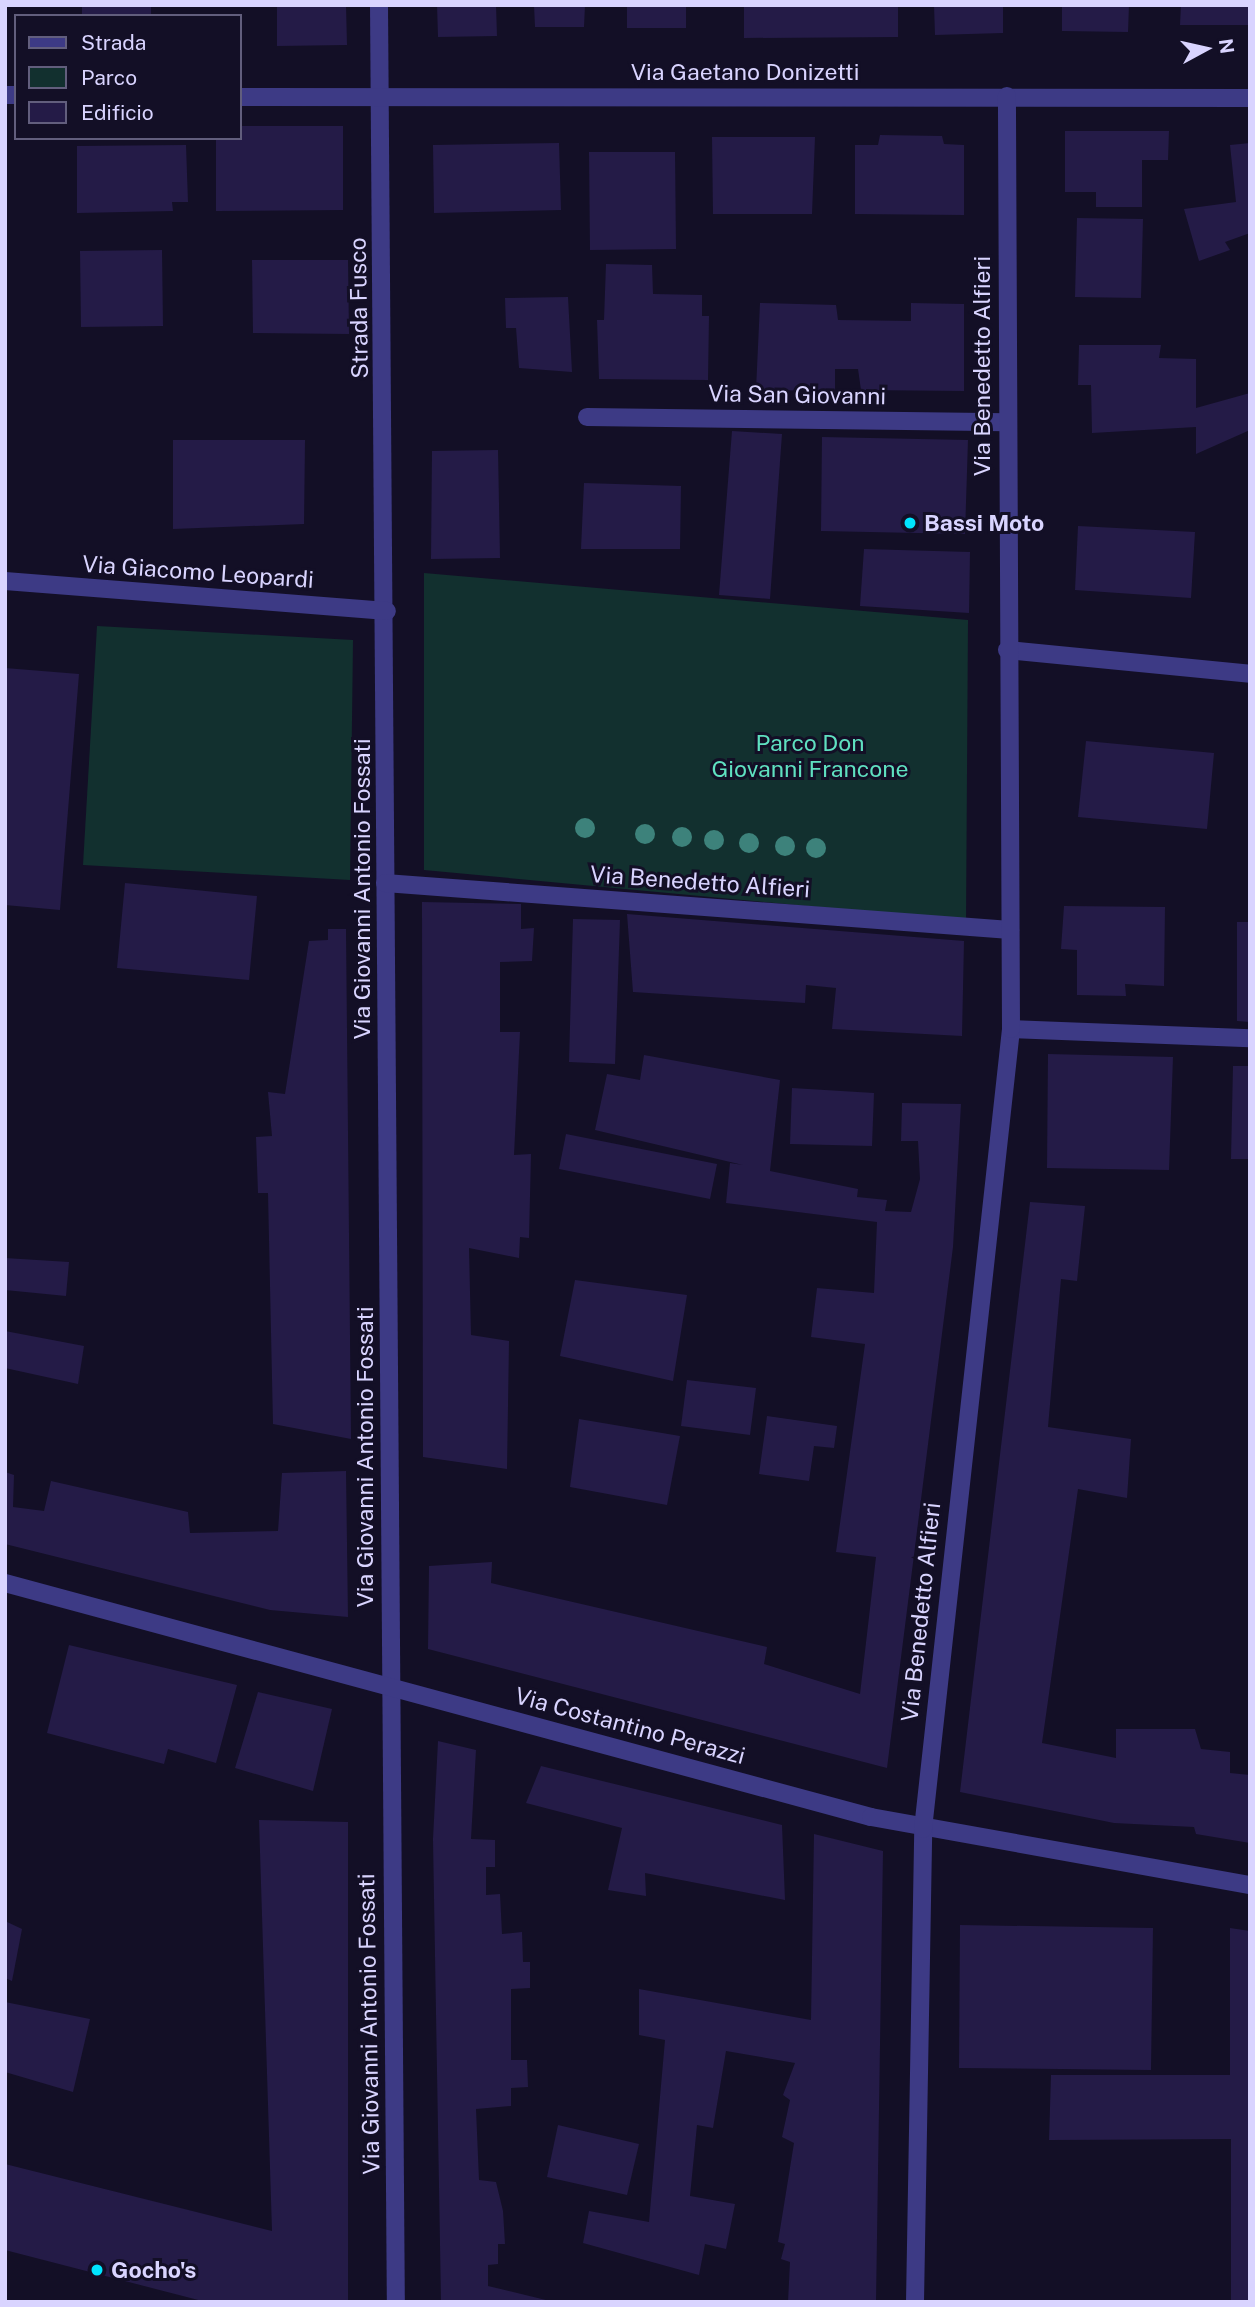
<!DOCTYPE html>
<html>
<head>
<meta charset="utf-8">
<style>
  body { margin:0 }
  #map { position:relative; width:1255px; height:2307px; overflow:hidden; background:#130f26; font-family:"Public Sans",sans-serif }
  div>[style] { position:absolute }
  .green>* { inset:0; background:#12302f }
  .building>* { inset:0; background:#241b47 }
  .minor>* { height:18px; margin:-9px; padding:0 9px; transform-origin:9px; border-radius:9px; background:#3d3a85 }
  .trees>* { width:20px; height:20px; margin:-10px; border-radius:50%; background:#3d827b }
  .dots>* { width:19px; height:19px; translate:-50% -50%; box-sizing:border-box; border:4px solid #130f26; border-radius:50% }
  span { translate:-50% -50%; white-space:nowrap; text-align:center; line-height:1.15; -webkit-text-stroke:6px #130f26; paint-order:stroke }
  .street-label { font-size:23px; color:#d9d4ff }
  .poi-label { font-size:23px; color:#d9d4ff; font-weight:700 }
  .left { translate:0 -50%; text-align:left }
  .park-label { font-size:23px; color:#5fe0c0 }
  .frame { position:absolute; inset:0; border:7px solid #d9d4ff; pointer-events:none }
  .legend { position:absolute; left:14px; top:14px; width:228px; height:126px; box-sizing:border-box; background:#130f26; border:2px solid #625e7d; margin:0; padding:9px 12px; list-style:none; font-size:21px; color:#d9d4ff }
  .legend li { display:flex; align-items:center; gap:14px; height:35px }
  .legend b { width:35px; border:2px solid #625e7d }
  .north { position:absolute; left:1171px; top:14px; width:70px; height:70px; -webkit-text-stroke:5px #130f26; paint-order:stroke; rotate:82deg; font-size:19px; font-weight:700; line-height:28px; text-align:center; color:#d9d4ff }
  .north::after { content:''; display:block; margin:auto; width:24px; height:32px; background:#d9d4ff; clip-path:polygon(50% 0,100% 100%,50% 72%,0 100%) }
</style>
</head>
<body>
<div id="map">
  <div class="green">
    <i style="clip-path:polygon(424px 573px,968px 620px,966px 921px,424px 870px)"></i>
    <i style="clip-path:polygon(97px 626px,353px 640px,350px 880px,83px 865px)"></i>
  </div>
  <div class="building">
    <i style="clip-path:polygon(82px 5px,151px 5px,151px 16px,82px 16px)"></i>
    <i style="clip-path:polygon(277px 5px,346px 5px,347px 45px,277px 46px)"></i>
    <i style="clip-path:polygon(437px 5px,496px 5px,497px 36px,438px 37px)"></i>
    <i style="clip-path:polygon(534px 5px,585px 5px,584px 27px,535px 27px)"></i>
    <i style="clip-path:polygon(627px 5px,686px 5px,686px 28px,627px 28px)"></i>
    <i style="clip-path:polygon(744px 5px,898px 5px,898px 37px,744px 38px)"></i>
    <i style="clip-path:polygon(934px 5px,1003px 5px,1003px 33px,935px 35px)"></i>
    <i style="clip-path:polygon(1062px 5px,1129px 5px,1128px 32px,1062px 31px)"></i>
    <i style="clip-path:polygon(1181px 5px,1250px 5px,1250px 25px,1180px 25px)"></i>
    <i style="clip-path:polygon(240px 126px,343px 126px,343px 210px,216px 211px,216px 138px,240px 138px)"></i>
    <i style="clip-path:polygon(1065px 131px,1169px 131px,1168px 160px,1142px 160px,1142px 207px,1096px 207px,1096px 192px,1065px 192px)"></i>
    <i style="clip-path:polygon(880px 135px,942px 136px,944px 144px,964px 145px,964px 215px,855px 214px,855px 145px,878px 145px)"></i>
    <i style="clip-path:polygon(712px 137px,815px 137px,812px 214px,713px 214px)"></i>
    <i style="clip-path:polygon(559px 143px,561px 210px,434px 213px,433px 145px)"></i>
    <i style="clip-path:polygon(1250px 143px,1250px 233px,1225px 242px,1230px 250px,1199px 261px,1184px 209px,1236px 202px,1230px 145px)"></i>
    <i style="clip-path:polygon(186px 145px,188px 202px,172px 202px,173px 211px,77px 213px,77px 146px)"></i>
    <i style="clip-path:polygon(589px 152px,675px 152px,676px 249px,590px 250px)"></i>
    <i style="clip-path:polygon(1077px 218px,1143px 219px,1141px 298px,1075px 297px)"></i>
    <i style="clip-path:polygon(162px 250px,163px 326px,81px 327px,80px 251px)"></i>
    <i style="clip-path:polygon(252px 260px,348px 260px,349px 334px,253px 333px)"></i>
    <i style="clip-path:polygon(606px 264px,652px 265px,653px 294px,702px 295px,702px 316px,709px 316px,708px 380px,599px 379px,597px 320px,604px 320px)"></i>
    <i style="clip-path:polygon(568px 297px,572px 372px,519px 368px,516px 328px,506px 328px,505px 298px)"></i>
    <i style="clip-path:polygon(760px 303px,836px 305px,838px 320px,911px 321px,911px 303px,964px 304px,964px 391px,861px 390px,858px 369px,835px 369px,835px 391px,756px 390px)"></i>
    <i style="clip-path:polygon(1079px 345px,1161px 345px,1159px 358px,1196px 359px,1196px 408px,1250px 393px,1250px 430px,1196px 454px,1196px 427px,1092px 433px,1091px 385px,1078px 385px)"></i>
    <i style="clip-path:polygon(732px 431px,782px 434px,770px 599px,719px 595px)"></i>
    <i style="clip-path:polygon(822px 437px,968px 440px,965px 534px,821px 531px)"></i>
    <i style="clip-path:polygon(173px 440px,305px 440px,304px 524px,173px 529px)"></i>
    <i style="clip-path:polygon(498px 450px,500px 558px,431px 559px,432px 451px)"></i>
    <i style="clip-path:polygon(584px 483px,681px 486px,680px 549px,581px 549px)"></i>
    <i style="clip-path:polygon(1078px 526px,1195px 532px,1191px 598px,1075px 590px)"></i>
    <i style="clip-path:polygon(864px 549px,970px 552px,969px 613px,860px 606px)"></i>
    <i style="clip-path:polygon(5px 668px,79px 674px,60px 910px,5px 905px)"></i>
    <i style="clip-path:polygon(1086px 741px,1214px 753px,1207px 829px,1078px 817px)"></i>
    <i style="clip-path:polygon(125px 883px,257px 896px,249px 980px,117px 968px)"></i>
    <i style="clip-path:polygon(422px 902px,521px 904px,521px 929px,534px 928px,532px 961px,500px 962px,500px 1032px,520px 1032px,514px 1155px,531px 1154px,529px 1238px,520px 1237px,519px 1258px,469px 1248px,471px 1335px,509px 1341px,507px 1469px,423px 1457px)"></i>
    <i style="clip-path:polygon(1064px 906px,1165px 907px,1164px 986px,1125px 984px,1126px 996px,1077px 995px,1077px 950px,1061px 949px)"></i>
    <i style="clip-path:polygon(627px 914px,964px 941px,962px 1036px,832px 1029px,836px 988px,806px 985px,805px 1003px,633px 992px)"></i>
    <i style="clip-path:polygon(573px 919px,620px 920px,615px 1064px,569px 1062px)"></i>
    <i style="clip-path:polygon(1237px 922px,1250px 922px,1250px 1022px,1237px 1021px)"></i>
    <i style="clip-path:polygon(328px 929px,346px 929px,351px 1439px,273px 1424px,268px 1193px,258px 1193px,256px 1137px,272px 1136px,268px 1092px,285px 1094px,309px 941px,328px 940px)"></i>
    <i style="clip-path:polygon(1048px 1054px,1173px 1057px,1169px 1170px,1047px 1168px)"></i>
    <i style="clip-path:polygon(644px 1055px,780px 1080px,770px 1171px,858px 1189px,857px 1197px,887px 1200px,885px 1211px,911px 1212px,920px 1179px,918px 1141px,901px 1141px,902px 1103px,961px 1104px,953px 1247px,887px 1768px,428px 1649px,429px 1566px,492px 1562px,491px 1583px,767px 1647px,764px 1664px,860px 1694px,876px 1557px,836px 1552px,865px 1344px,811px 1337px,817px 1288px,874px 1293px,877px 1222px,726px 1203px,730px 1163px,743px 1165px,595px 1130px,607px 1074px,640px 1080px)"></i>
    <i style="clip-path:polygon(1233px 1066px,1250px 1066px,1250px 1159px,1231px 1159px)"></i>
    <i style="clip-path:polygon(792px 1088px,874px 1093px,872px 1146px,790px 1144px)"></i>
    <i style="clip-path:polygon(566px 1134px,717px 1164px,710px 1199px,559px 1169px)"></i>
    <i style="clip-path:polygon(1030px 1202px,1085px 1206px,1077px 1281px,1061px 1279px,1048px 1427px,1131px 1439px,1127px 1498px,1078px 1489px,1042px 1743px,1116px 1758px,1116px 1729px,1195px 1729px,1201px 1749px,1230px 1752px,1230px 1773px,1250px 1775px,1250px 1843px,1196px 1834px,1194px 1827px,1114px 1823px,960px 1792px)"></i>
    <i style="clip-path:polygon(5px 1258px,69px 1262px,66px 1296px,5px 1290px)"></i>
    <i style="clip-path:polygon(575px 1280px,687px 1295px,673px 1381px,560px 1356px)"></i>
    <i style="clip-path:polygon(5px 1331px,84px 1346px,78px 1384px,5px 1368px)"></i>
    <i style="clip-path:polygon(687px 1380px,756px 1388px,750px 1435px,681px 1426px)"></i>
    <i style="clip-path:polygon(767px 1416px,837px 1426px,834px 1448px,814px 1446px,809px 1481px,759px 1474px)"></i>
    <i style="clip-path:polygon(579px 1419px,680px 1436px,667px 1505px,570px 1487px)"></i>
    <i style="clip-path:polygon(346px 1471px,348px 1617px,270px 1610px,5px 1544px,5px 1472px,14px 1475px,13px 1507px,44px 1511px,51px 1481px,188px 1512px,190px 1533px,278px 1531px,282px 1473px)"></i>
    <i style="clip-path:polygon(69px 1645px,237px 1685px,216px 1763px,168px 1749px,164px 1764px,47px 1733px)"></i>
    <i style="clip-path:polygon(258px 1692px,332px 1709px,313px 1791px,235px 1768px)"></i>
    <i style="clip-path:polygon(438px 1741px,476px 1750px,471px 1839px,495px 1840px,495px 1867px,486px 1867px,486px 1895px,500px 1894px,502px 1934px,522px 1932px,523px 1962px,530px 1962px,530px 1988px,511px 1989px,511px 2060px,527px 2060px,528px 2087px,511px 2088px,511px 2106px,476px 2109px,479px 2180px,496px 2182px,503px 2211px,505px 2244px,498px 2244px,498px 2264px,488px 2265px,488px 2286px,554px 2302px,441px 2302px,433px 1839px)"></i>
    <i style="clip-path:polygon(541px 1766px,782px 1825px,785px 1900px,645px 1873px,646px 1896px,608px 1890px,622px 1828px,526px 1803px)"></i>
    <i style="clip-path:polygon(259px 1820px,348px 1822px,348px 2302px,206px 2302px,5px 2250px,5px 2164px,272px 2231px)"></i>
    <i style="clip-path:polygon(814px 1834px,883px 1851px,876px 2302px,788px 2302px,790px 2262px,781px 2259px,785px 2244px,778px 2242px,794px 2143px,782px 2137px,790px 2100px,783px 2095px,795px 2063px,726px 2051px,713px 2128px,697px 2125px,690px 2196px,735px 2204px,726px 2249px,705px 2244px,699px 2275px,583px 2243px,589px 2211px,649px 2222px,665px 2040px,639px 2035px,639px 1989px,811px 2020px)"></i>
    <i style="clip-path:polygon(5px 1921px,22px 1929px,12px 1981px,5px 1978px)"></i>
    <i style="clip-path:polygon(960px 1925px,1153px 1928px,1151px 2070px,959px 2068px)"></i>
    <i style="clip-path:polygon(1230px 1928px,1250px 1931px,1250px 2302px,1231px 2302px,1231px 2139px,1049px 2140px,1051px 2075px,1230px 2075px)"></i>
    <i style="clip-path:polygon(5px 2002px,90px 2019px,73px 2092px,5px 2072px)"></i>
    <i style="clip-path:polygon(558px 2125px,639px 2144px,627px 2195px,547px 2177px)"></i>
  </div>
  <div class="minor">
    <i style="left:379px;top:5px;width:2297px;rotate:89.58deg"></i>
    <i style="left:5px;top:95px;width:11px"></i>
    <i style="left:240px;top:97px;width:1010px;rotate:0.06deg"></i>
    <i style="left:587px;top:417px;width:420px;rotate:0.7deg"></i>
    <i style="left:5px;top:581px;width:383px;rotate:4.5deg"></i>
    <i style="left:1007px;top:650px;width:244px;rotate:5.6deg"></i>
    <i style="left:385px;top:883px;width:627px;rotate:4.3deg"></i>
    <i style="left:1011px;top:1029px;width:239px;rotate:2.2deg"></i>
    <i style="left:5px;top:1583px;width:897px;rotate:15.12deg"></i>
    <i style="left:871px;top:1817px;width:385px;rotate:10.2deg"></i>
    <i style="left:915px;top:2302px;width:473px;rotate:-89deg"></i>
    <i style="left:923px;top:1829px;width:805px;rotate:-83.72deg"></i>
    <i style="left:1011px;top:1029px;width:933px;rotate:-90.25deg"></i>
  </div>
  <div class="trees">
    <i style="left:585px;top:828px"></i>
    <i style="left:645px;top:834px"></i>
    <i style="left:682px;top:837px"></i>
    <i style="left:714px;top:840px"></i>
    <i style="left:749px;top:843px"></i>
    <i style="left:785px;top:846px"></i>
    <i style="left:816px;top:848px"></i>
  </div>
  <div class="dots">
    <i style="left:910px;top:523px;background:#00e5ff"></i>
    <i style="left:97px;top:2270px;background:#00e5ff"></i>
  </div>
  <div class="street-label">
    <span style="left:745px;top:72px">Via Gaetano Donizetti</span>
    <span style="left:359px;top:308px;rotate:-91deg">Strada Fusco</span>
    <span style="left:982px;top:366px;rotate:-90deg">Via Benedetto Alfieri</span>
    <span style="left:797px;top:395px;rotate:1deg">Via San Giovanni</span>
    <span style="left:198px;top:572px;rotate:4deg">Via Giacomo Leopardi</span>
    <span style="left:700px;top:882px;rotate:4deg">Via Benedetto Alfieri</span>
    <span style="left:362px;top:889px;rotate:-90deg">Via Giovanni Antonio Fossati</span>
    <span style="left:365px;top:1457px;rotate:-90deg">Via Giovanni Antonio Fossati</span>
    <span style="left:921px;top:1612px;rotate:-84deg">Via Benedetto Alfieri</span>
    <span style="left:630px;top:1726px;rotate:15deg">Via Costantino Perazzi</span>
    <span style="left:369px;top:2024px;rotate:-91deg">Via Giovanni Antonio Fossati</span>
  </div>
  <div class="poi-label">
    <span class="left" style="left:924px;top:523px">Bassi Moto</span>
    <span class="left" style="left:111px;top:2270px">Gocho's</span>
  </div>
  <div class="park-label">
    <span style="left:810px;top:756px">Parco Don<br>Giovanni Francone</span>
  </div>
  <div class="frame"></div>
  <ul class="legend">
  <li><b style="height:9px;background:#3d3a85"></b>Strada</li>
  <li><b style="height:19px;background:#12302f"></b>Parco</li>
  <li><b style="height:19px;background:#241b47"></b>Edificio</li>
  </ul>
  <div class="north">N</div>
</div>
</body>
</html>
